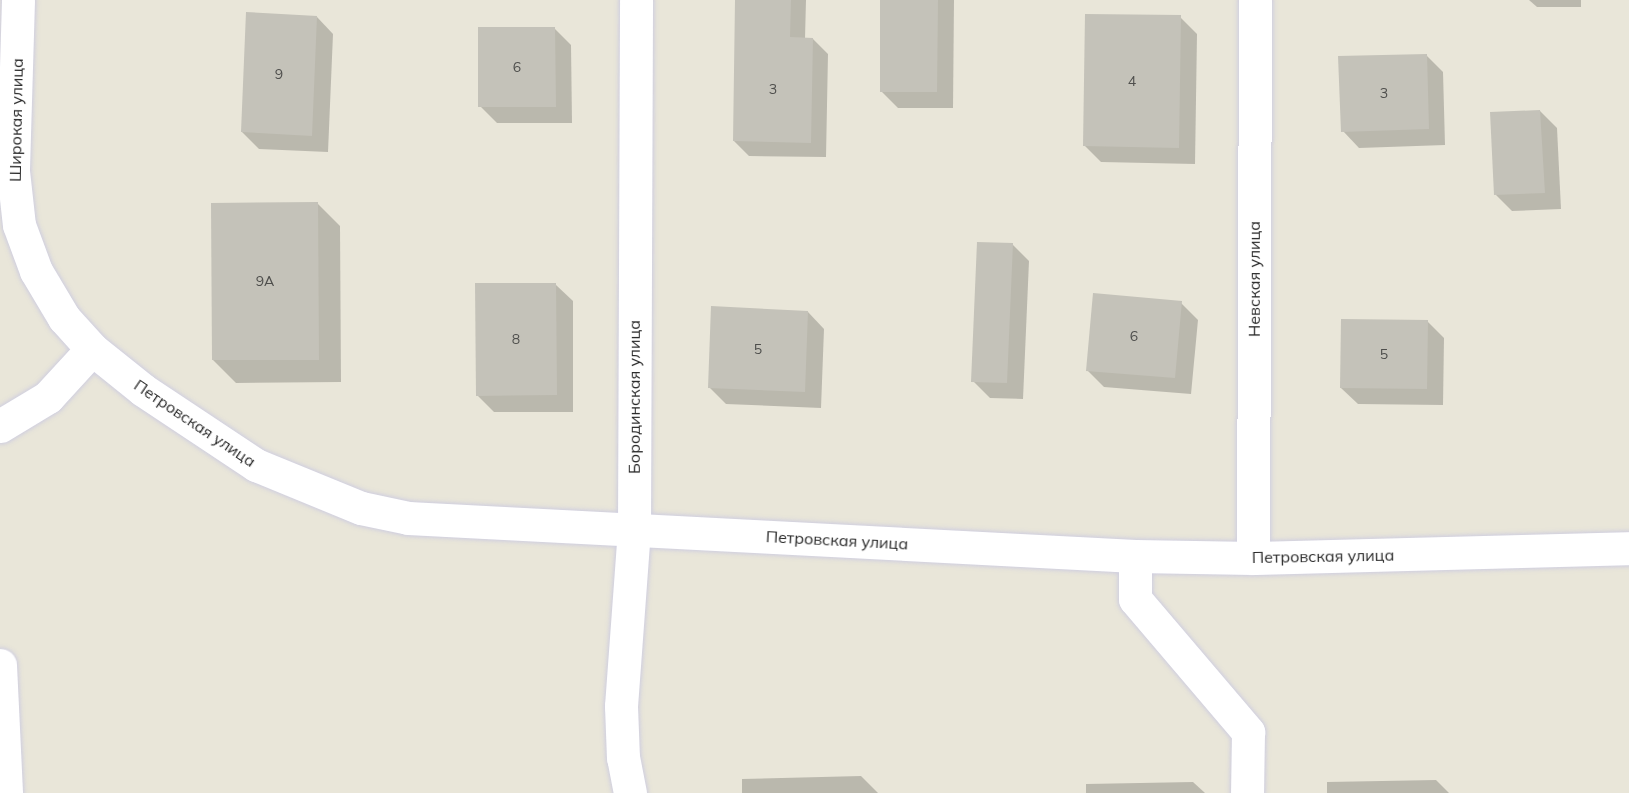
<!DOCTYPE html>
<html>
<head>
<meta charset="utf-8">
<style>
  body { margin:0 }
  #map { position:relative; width:1629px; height:793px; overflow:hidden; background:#e9e6d9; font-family:Mulish,sans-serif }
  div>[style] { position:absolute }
  .shadow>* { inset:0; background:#0003 }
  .building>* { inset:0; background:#c4c2b9 }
  .roads { filter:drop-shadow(0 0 2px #cfcedf) drop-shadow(0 0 2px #cfcedf) }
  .street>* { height:33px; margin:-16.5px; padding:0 16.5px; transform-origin:16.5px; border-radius:16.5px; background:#fff }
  span { translate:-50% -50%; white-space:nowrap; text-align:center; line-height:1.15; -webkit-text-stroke:4.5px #fff; paint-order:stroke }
  .number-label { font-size:14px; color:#4e4e4c }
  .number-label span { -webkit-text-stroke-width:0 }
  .street-label { font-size:16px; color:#272727 }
</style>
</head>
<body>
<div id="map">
  <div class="shadow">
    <i style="clip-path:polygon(736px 0,806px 0,805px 39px,813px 39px,828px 54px,826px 157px,749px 156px,734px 141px)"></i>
    <i style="clip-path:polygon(882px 0,954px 0,953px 108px,898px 108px,881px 91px)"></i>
    <i style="clip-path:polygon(1529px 0,1581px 0,1581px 7px,1537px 7px)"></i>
    <i style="clip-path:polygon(317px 17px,333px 34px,328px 152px,259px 149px,242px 132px)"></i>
    <i style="clip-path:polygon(1180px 17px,1197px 34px,1195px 164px,1101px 162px,1084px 145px)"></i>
    <i style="clip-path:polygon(555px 29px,571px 45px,572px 123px,497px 123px,480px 106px)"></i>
    <i style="clip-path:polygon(1426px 55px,1443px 72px,1445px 145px,1359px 148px,1343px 131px)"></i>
    <i style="clip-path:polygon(1540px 111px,1557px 128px,1561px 209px,1512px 211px,1496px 195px)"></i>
    <i style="clip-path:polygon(317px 203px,340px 226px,341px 382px,236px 383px,213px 360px)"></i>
    <i style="clip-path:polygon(1012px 244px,1029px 261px,1023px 399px,990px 398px,973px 381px)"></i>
    <i style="clip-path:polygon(556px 285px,573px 301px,573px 412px,494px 412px,477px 395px)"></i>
    <i style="clip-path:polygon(1181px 303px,1198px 320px,1191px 394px,1104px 387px,1088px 371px)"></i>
    <i style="clip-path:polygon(808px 312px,824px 329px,821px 408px,726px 404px,709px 387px)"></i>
    <i style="clip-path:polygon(1427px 321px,1444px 338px,1443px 405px,1358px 404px,1341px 388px)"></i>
    <i style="clip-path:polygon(861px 776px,878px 793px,742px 793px,742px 779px)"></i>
    <i style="clip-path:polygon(1436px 780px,1449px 793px,1327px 793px,1327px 782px)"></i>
    <i style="clip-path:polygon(1193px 782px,1205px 793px,1086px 793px,1086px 784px)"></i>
  </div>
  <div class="building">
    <i style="clip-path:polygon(735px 0,791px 0,790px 37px,813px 38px,811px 143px,733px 141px)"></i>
    <i style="clip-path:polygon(880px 0,938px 0,937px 92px,880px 92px)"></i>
    <i style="clip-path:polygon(246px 12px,317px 16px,312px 136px,241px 132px)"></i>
    <i style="clip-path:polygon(1085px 14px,1181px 15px,1179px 148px,1083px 146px)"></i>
    <i style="clip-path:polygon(478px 27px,555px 27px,556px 107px,478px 107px)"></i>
    <i style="clip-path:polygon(1427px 54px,1429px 129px,1341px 132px,1338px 56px)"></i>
    <i style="clip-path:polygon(1540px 110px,1545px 193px,1494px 195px,1490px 112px)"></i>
    <i style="clip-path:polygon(318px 202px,319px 360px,212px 360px,211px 203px)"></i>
    <i style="clip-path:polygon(977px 242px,1013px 243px,1007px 383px,971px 382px)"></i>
    <i style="clip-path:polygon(475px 283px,556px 283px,557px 395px,476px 396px)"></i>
    <i style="clip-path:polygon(1093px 293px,1182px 301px,1175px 378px,1086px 371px)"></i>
    <i style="clip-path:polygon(711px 306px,808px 311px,805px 392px,708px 388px)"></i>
    <i style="clip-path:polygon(1341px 319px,1428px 320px,1427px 389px,1340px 388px)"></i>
  </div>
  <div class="roads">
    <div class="street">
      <i style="left:18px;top:0;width:171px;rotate:91.7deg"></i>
      <i style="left:13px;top:171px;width:54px;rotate:83.7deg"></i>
      <i style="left:19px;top:225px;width:49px;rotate:69.7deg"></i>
      <i style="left:36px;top:271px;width:55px;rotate:59.2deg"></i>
      <i style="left:64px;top:318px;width:42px;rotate:47.9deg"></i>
      <i style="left:92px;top:349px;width:65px;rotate:38.8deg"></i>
      <i style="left:143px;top:390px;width:136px;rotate:33.6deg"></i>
      <i style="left:256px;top:465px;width:113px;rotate:22.3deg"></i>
      <i style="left:361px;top:508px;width:48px;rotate:12deg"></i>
      <i style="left:408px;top:518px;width:728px;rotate:2.99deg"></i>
      <i style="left:1135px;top:556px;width:118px;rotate:1deg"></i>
      <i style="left:1253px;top:558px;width:376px;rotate:-1.5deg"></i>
      <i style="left:0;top:426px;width:56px;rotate:-31.1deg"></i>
      <i style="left:48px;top:397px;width:65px;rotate:-47.5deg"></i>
      <i style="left:1135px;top:556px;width:43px;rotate:90deg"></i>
      <i style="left:1135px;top:599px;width:175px;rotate:49.6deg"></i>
      <i style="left:1248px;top:732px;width:61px;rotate:90.9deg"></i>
      <i style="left:1253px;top:558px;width:558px;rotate:-89.79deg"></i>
      <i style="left:0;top:665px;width:128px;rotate:87.3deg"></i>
      <i style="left:630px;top:793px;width:36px;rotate:-101deg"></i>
      <i style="left:623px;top:758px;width:52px;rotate:-92.2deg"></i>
      <i style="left:621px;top:706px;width:176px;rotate:-85.8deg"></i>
      <i style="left:634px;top:530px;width:530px;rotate:-89.78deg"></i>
    </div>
  </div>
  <div class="number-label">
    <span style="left:517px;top:67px">6</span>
    <span style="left:279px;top:74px">9</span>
    <span style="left:1132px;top:81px">4</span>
    <span style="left:773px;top:89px">3</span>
    <span style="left:1384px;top:93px">3</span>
    <span style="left:265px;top:281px">9А</span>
    <span style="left:1134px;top:336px">6</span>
    <span style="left:516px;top:339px">8</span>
    <span style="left:758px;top:349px">5</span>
    <span style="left:1384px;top:354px">5</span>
  </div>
  <div class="street-label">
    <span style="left:16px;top:120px;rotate:-89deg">Широкая улица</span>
    <span style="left:1254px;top:279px;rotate:-90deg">Невская улица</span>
    <span style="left:634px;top:397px;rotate:-90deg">Бородинская улица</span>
    <span style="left:195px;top:423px;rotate:34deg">Петровская улица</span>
    <span style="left:837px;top:540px;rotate:3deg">Петровская улица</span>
    <span style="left:1323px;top:556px;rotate:-1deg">Петровская улица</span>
  </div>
</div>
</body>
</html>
